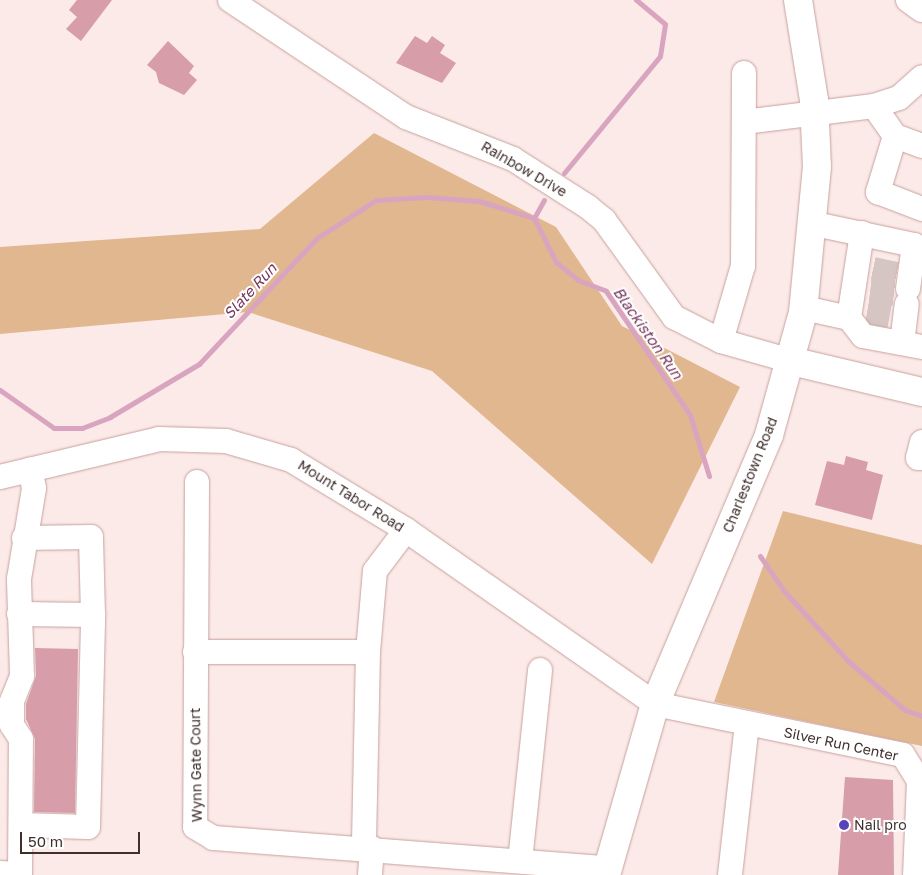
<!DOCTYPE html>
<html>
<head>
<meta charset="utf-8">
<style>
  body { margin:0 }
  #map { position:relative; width:922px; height:875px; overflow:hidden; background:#fbeae8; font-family:"Golos Text",sans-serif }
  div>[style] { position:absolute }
  .forest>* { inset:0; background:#e1b78f }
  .stream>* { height:5px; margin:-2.5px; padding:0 2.5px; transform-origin:2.5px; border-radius:2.5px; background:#d8a4c0 }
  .building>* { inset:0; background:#d79da9 }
  .minor-tunnel>* { height:24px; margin-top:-12px; transform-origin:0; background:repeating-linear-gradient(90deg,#d5c5c3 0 24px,transparent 0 36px) }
  .roads { filter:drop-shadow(0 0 1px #c7a19d) drop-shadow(0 0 1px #c7a19d) }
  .minor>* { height:24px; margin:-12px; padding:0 12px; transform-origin:12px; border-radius:12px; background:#fff }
  .major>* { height:28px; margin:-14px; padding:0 14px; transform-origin:14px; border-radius:14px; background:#fff }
  .dots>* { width:14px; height:14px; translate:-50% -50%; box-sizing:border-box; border:2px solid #fff; border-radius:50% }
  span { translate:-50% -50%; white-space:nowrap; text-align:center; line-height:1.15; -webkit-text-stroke:4px #fff; paint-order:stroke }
  .street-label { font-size:14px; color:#3f302e }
  .poi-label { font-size:14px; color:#3f302e }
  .left { translate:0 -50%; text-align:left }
  .water-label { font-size:15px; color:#76375d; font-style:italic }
  .scale { position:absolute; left:20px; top:832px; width:120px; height:22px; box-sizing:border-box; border:2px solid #3f302e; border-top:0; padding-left:6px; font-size:15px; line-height:18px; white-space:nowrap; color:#3f302e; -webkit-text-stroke:4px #fff; paint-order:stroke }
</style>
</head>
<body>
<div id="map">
  <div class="forest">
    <i style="clip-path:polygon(374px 133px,556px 227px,622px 326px,740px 387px,652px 564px,432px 371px,248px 312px,0 334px,0 247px,260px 229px)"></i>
    <i style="clip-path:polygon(783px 511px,922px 545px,922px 746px,714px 702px)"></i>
  </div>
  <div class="stream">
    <i style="left:564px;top:173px;width:151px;rotate:-50.6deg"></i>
    <i style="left:660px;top:56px;width:32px;rotate:-81deg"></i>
    <i style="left:665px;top:24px;width:38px;rotate:-140deg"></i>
    <i style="left:544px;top:200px;width:21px;rotate:119deg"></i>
    <i style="left:534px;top:218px;width:49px;rotate:63.4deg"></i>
    <i style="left:556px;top:262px;width:28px;rotate:39deg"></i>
    <i style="left:578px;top:280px;width:30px;rotate:21deg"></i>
    <i style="left:606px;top:291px;width:150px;rotate:55.9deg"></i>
    <i style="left:690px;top:415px;width:64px;rotate:72.7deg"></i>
    <i style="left:0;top:390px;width:66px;rotate:35.1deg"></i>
    <i style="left:54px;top:428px;width:28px"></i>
    <i style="left:82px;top:428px;width:30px;rotate:-21deg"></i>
    <i style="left:110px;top:417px;width:104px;rotate:-30.8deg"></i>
    <i style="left:199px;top:364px;width:173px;rotate:-46.9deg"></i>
    <i style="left:317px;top:238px;width:70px;rotate:-32.8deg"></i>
    <i style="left:376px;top:200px;width:50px;rotate:-3.4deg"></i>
    <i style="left:426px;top:197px;width:53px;rotate:4.3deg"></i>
    <i style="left:479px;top:201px;width:58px;rotate:17.2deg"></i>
    <i style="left:760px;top:556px;width:42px;rotate:55.6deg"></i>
    <i style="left:784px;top:591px;width:96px;rotate:47.5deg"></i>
    <i style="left:849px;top:662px;width:74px;rotate:40.6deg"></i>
    <i style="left:905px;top:710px;width:18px;rotate:19deg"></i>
  </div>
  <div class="building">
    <i style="clip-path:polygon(77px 0,112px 0,81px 41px,66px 29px,77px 17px,69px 10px)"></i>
    <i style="clip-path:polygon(415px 36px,427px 43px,432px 36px,445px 45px,440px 53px,456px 63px,442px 83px,396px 63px)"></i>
    <i style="clip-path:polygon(168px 41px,194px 66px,189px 73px,197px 80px,184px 95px,159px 83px,156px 72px,147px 65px)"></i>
    <i style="clip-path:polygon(846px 456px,868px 462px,866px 470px,883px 475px,872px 520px,815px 505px,827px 461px,844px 465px)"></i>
    <i style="clip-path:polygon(35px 648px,78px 649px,75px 813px,34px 812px,35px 739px,26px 719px,26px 704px,36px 676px)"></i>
    <i style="clip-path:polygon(845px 777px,893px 780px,894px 875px,838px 875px)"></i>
  </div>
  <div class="minor-tunnel">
    <i style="left:873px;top:269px;width:25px;rotate:12deg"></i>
    <i style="left:870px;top:291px;width:38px;rotate:7deg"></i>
    <i style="left:867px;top:312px;width:23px;rotate:10deg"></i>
  </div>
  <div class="roads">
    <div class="minor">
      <i style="left:230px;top:0;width:211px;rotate:33.6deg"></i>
      <i style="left:406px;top:117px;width:115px;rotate:21.4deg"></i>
      <i style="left:513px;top:159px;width:89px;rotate:32.6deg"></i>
      <i style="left:588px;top:207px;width:21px;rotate:39deg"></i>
      <i style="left:604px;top:220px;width:120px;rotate:54.2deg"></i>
      <i style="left:674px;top:317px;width:53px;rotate:27.1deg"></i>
      <i style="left:721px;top:341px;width:73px;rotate:15.9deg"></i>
      <i style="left:908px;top:0;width:17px;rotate:36deg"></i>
      <i style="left:874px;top:106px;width:37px;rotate:55deg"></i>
      <i style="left:895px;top:136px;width:29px;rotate:20deg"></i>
      <i style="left:744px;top:122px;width:131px;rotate:-7deg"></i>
      <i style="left:874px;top:106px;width:26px;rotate:-18deg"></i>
      <i style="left:899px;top:98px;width:31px;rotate:-42deg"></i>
      <i style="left:895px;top:136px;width:59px;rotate:106.9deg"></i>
      <i style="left:878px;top:192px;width:47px;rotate:21.1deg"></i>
      <i style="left:815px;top:224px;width:101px;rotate:12deg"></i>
      <i style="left:914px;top:245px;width:44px;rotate:97.8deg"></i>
      <i style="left:804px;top:308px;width:46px;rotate:12.5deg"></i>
      <i style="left:849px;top:318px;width:23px;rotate:52deg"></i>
      <i style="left:863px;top:336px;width:60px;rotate:10.6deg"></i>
      <i style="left:849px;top:318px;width:86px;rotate:-81.3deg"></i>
      <i style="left:721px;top:341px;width:78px;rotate:-73.7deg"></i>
      <i style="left:743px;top:266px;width:193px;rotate:-89.7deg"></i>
      <i style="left:902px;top:343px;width:39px;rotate:-83deg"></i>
      <i style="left:922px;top:442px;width:16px;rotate:104deg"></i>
      <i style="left:918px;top:458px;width:4px"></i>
      <i style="left:0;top:477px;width:163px;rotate:-13.4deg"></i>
      <i style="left:159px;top:439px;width:67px;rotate:1.7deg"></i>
      <i style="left:226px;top:441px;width:68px;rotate:16.3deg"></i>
      <i style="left:291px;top:460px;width:135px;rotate:31.3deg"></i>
      <i style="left:406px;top:530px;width:304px;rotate:34.9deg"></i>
      <i style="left:655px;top:704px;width:253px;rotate:11.6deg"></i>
      <i style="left:903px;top:755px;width:31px;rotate:58deg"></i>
      <i style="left:919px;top:781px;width:94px;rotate:92.4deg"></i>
      <i style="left:197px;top:482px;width:345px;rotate:90.3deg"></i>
      <i style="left:195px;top:827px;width:21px;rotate:31deg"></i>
      <i style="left:213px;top:838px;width:395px;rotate:4.4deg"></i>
      <i style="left:19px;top:614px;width:74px;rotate:0.8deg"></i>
      <i style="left:93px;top:615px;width:78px;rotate:-91.5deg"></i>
      <i style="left:91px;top:537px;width:67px;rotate:179.1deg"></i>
      <i style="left:195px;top:652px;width:173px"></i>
      <i style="left:368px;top:652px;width:195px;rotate:91.2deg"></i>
      <i style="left:368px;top:652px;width:81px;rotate:-85.1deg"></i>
      <i style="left:375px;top:571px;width:51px;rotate:-52.9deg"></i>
      <i style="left:21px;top:825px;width:67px;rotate:1.7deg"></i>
      <i style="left:88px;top:827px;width:212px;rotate:-88.6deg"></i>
      <i style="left:520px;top:861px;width:192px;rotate:-84deg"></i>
      <i style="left:0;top:873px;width:20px;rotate:3deg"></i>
      <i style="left:20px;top:874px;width:135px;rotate:-89.6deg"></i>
      <i style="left:21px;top:739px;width:17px;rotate:-123deg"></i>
      <i style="left:12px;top:725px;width:24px;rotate:-90deg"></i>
      <i style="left:12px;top:701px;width:27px;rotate:-68deg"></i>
      <i style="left:22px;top:676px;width:97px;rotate:-91.8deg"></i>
      <i style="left:19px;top:579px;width:92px;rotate:-80.6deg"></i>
      <i style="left:34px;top:488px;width:19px;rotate:-102deg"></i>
      <i style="left:370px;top:875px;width:27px;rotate:-86deg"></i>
      <i style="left:730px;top:875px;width:152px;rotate:-83.6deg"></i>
    </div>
    <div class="major">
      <i style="left:791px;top:361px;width:135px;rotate:13.3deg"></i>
      <i style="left:606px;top:875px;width:178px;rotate:-74deg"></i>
      <i style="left:655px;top:704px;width:292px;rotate:-67deg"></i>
      <i style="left:769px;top:435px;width:128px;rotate:-74.5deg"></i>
      <i style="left:803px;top:312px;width:146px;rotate:-84.5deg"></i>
      <i style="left:817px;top:167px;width:67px;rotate:-92.6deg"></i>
      <i style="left:814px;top:100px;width:101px;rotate:-99.1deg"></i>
    </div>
  </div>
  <div class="dots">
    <i style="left:844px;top:825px;background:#5843bb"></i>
  </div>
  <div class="street-label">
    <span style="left:524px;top:169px;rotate:30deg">Rainbow Drive</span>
    <span style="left:750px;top:475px;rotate:-68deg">Charlestown Road</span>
    <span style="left:351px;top:496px;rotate:32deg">Mount Tabor Road</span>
    <span style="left:841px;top:744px;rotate:12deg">Silver Run Center</span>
    <span style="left:196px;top:765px;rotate:-91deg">Wynn Gate Court</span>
  </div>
  <div class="poi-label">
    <span class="left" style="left:854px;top:825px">Nail pro</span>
  </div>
  <div class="water-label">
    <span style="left:250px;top:291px;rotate:-47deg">Slate Run</span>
    <span style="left:648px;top:333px;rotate:55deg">Blackiston Run</span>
  </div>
  <div class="scale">50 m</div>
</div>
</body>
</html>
